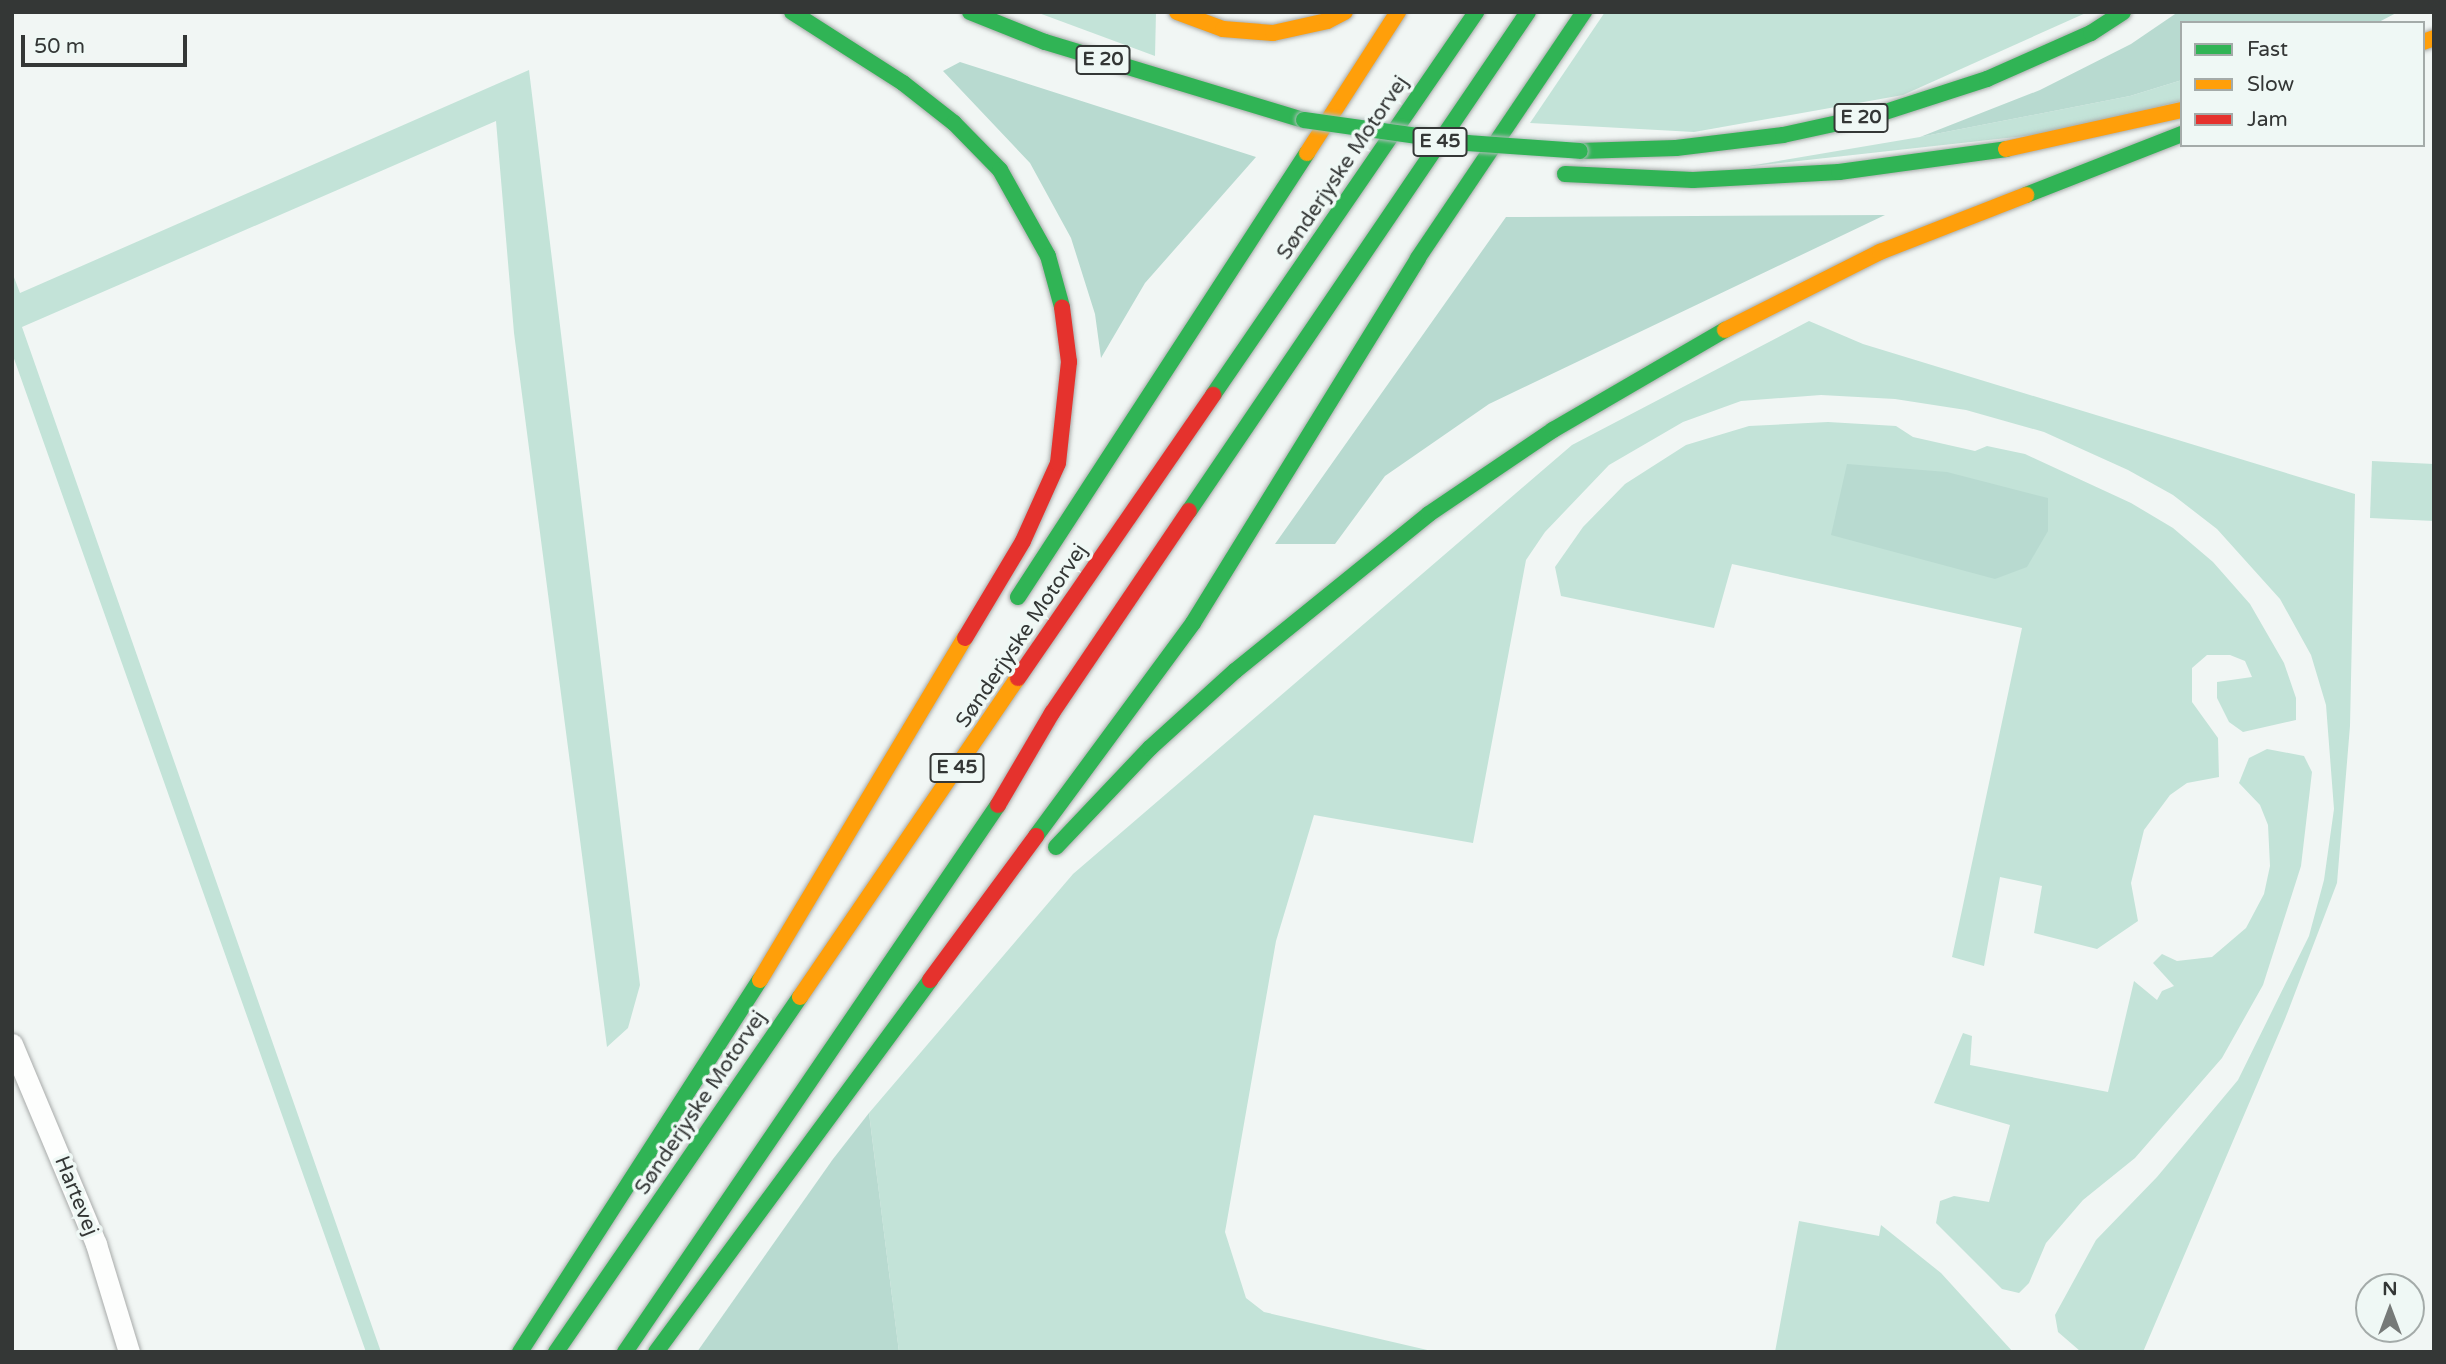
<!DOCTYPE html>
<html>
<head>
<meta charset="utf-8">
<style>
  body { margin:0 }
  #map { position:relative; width:2446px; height:1364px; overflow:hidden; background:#f1f6f4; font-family:"Varela Round",sans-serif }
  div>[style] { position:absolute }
  .green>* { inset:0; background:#c3e3d8 }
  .forest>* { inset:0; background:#b8dad0 }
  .roads { filter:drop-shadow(0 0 2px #a8abaa) drop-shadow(0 0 2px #a8abaa) }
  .street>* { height:21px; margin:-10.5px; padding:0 10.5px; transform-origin:10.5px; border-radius:10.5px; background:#fdfefd }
  .fast>* { height:16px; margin:-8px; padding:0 8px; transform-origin:8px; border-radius:8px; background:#30b455 }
  .slow>* { height:16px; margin:-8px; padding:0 8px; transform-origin:8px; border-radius:8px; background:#ff9f0a }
  .jam>* { height:16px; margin:-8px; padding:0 8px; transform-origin:8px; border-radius:8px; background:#e5322d }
  .bridges { filter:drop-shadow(0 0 2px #adbcb8) drop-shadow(0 0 2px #adbcb8) }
  .fast-bridge>* { height:16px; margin:-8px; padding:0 8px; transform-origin:8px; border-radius:8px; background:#30b455 }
  span { translate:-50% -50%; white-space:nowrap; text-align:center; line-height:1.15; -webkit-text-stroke:7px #eff8f5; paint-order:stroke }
  .shield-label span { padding:2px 5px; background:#eff8f5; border:2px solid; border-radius:5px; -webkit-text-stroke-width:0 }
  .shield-label { font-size:19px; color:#343736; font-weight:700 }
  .street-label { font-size:21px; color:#343736 }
  .frame { position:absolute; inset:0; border:14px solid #343736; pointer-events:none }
  .legend { position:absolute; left:2180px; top:21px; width:245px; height:126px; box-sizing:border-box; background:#eff8f5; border:2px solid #a4aba9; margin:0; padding:9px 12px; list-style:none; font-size:21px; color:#343736 }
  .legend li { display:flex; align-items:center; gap:14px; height:35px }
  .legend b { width:35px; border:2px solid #a4aba9 }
  .north { position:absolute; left:2355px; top:1273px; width:70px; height:70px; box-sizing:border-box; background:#eff8f5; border:2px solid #a4aba9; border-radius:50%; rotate:0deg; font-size:19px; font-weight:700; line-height:28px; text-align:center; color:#343736 }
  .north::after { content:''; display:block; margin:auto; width:24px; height:32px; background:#767a78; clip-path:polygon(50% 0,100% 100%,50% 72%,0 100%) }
  .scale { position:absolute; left:21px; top:35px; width:166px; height:32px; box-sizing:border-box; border:4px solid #343736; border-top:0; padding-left:9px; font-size:21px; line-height:24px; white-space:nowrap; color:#343736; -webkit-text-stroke:5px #eff8f5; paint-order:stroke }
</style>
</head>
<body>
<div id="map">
  <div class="green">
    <i style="clip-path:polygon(1036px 12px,1156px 12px,1155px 56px)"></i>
    <i style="clip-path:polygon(1605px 12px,2088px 12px,1903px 95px,1694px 132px,1530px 123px)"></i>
    <i style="clip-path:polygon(529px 70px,640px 985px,628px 1028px,607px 1047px,514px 333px,496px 121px,22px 327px,381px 1352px,366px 1352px,12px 353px,12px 272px,20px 293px)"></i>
    <i style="clip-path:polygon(2182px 80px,2182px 101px,2052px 133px,1743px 167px,1920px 137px,2130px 96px)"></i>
    <i style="clip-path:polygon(1809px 321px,1863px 344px,2355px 494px,2350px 726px,2337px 883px,2285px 1019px,2143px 1352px,2080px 1351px,2058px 1332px,2055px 1315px,2096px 1240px,2157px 1177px,2238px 1080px,2309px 936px,2324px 880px,2334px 809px,2326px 705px,2311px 655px,2280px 599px,2217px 529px,2173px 495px,2128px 470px,2044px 432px,1966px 410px,1895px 399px,1821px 395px,1741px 401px,1683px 422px,1609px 465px,1545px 532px,1526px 560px,1473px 843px,1314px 815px,1276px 941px,1225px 1232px,1246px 1298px,1264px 1312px,1436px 1352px,899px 1352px,869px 1113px,1073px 874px,1572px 445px)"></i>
    <i style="clip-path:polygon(1828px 422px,1896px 426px,1913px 437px,1975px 451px,1987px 446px,2025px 454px,2131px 503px,2173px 528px,2213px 562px,2250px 604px,2284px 663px,2296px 698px,2296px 720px,2243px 732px,2229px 722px,2217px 698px,2217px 682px,2252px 677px,2245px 661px,2230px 655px,2207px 655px,2192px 668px,2192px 702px,2218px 738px,2219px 777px,2187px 783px,2170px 795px,2144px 830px,2131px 883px,2138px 921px,2097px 949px,2034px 933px,2042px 886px,2000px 877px,1984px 966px,1952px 957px,2022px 628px,1732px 564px,1714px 628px,1561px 596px,1555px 567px,1583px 527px,1625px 484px,1686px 445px,1749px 426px)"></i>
    <i style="clip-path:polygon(2372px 461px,2434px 464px,2434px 521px,2370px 518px)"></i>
    <i style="clip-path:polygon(2267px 749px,2304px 756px,2312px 772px,2301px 866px,2263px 985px,2222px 1058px,2135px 1158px,2083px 1200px,2046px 1243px,2029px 1283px,2019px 1293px,2002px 1289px,1936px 1223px,1940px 1201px,1954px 1196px,1989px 1202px,2010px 1125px,1934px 1103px,1963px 1033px,1972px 1036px,1970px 1065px,2108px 1092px,2134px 981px,2157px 1000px,2162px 991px,2174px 986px,2153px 963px,2162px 954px,2177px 961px,2212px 957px,2246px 928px,2264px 894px,2270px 866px,2268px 825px,2260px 805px,2239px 783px,2249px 758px)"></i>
    <i style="clip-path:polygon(1799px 1221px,1879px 1236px,1881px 1225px,1941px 1273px,2013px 1352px,1775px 1352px)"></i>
  </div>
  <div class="forest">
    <i style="clip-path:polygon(2178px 12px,2398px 12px,2377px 23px,2182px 23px,2182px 80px,2130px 96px,1920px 137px,2040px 90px,2131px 44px)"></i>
    <i style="clip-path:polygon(960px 62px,1256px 157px,1145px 283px,1101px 358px,1095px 314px,1071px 238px,1030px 163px,943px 71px)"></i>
    <i style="clip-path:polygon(1885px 215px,1489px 404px,1385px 476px,1335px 544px,1275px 544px,1506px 217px)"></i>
    <i style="clip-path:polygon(1847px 464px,1947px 472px,2048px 498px,2048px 531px,2027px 567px,1995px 579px,1831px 535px)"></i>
    <i style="clip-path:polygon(869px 1113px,899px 1352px,697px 1352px,833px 1159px)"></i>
  </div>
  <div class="roads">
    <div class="street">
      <i style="left:12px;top:1044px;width:217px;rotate:67.2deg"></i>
      <i style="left:96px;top:1244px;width:113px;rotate:73deg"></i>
    </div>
    <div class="fast">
      <i style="left:792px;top:12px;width:132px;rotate:32.6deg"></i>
      <i style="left:903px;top:83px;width:65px;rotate:38.1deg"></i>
      <i style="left:954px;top:123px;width:66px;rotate:45.6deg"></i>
      <i style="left:1000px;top:170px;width:98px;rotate:60.8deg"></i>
      <i style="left:1048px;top:256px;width:53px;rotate:74.6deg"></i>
      <i style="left:970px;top:12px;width:81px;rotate:21.8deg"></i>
      <i style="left:1045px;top:42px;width:270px;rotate:16.8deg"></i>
      <i style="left:1580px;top:151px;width:96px;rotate:-1.8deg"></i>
      <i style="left:1676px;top:148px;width:108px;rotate:-6.9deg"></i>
      <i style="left:1783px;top:135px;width:98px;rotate:-12.3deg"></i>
      <i style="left:1879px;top:114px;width:114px;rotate:-18deg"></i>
      <i style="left:1987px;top:79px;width:114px;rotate:-23.9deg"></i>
      <i style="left:2091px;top:33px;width:38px;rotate:-33deg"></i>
      <i style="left:1565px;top:174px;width:128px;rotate:2.7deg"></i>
      <i style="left:1693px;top:180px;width:146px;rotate:-3.1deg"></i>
      <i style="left:1839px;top:172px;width:169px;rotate:-7.8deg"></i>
      <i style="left:2026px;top:195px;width:168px;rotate:-21.4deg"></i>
      <i style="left:1213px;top:395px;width:465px;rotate:-55.5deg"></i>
      <i style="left:1189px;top:511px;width:603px;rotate:-55.81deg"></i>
      <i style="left:1018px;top:597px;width:530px;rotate:-56.94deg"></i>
      <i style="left:1036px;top:836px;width:265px;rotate:-53.6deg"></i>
      <i style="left:1193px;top:623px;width:429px;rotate:-58.3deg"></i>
      <i style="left:1418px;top:258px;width:297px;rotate:-56deg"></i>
      <i style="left:1056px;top:847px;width:137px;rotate:-46.5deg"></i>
      <i style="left:1150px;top:748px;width:115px;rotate:-42.2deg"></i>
      <i style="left:1235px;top:671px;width:250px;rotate:-39deg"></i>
      <i style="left:1429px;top:514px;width:150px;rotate:-34.1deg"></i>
      <i style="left:1553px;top:430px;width:199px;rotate:-30.2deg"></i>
      <i style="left:520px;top:1352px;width:443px;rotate:-57.2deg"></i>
      <i style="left:556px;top:1352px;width:431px;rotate:-55.5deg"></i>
      <i style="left:625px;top:1352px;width:662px;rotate:-55.71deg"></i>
      <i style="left:656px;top:1352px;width:462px;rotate:-53.6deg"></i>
    </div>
    <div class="slow">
      <i style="left:1177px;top:12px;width:49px;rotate:20.3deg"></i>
      <i style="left:1223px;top:29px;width:50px;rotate:4.6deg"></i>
      <i style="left:1273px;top:33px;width:55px;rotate:-12.5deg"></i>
      <i style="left:1327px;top:21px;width:20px;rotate:-27deg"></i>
      <i style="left:2423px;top:42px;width:12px;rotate:-20deg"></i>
      <i style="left:2006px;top:149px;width:180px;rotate:-12.5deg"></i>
      <i style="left:1307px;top:153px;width:168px;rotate:-57.2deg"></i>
      <i style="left:1725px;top:330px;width:174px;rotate:-26.7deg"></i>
      <i style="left:1880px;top:252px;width:157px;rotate:-21.3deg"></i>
      <i style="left:760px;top:980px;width:399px;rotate:-59.1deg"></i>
      <i style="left:800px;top:997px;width:386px;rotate:-55.7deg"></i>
    </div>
    <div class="jam">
      <i style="left:965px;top:638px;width:113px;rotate:-59.1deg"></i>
      <i style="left:1023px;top:541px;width:85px;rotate:-65.8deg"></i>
      <i style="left:1058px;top:463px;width:102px;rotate:-83.8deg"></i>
      <i style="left:1069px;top:362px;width:55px;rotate:-97.3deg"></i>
      <i style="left:1018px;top:678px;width:344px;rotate:-55.4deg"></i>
      <i style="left:998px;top:805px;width:107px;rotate:-59.6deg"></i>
      <i style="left:1052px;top:713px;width:244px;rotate:-55.9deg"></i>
      <i style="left:930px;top:980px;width:179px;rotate:-53.6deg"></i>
    </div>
  </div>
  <div class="bridges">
    <div class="fast-bridge">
      <i style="left:1304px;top:120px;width:165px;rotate:8deg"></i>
      <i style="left:1467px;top:143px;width:113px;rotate:4deg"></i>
    </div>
  </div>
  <div class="shield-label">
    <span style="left:1103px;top:60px">E 20</span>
    <span style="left:1861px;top:118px">E 20</span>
    <span style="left:1440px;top:142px">E 45</span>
    <span style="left:957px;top:768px">E 45</span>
  </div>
  <div class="street-label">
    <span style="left:1343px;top:168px;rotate:-56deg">Sønderjyske Motorvej</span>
    <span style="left:1022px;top:636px;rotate:-56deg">Sønderjyske Motorvej</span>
    <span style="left:701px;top:1103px;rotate:-56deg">Sønderjyske Motorvej</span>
    <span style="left:76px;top:1196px;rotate:68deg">Hartevej</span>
  </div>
  <div class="frame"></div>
  <ul class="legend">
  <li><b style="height:9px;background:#30b455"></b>Fast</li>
  <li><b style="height:9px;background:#ff9f0a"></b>Slow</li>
  <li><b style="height:9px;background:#e5322d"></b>Jam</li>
  </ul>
  <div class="north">N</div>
  <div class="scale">50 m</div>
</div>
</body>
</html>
